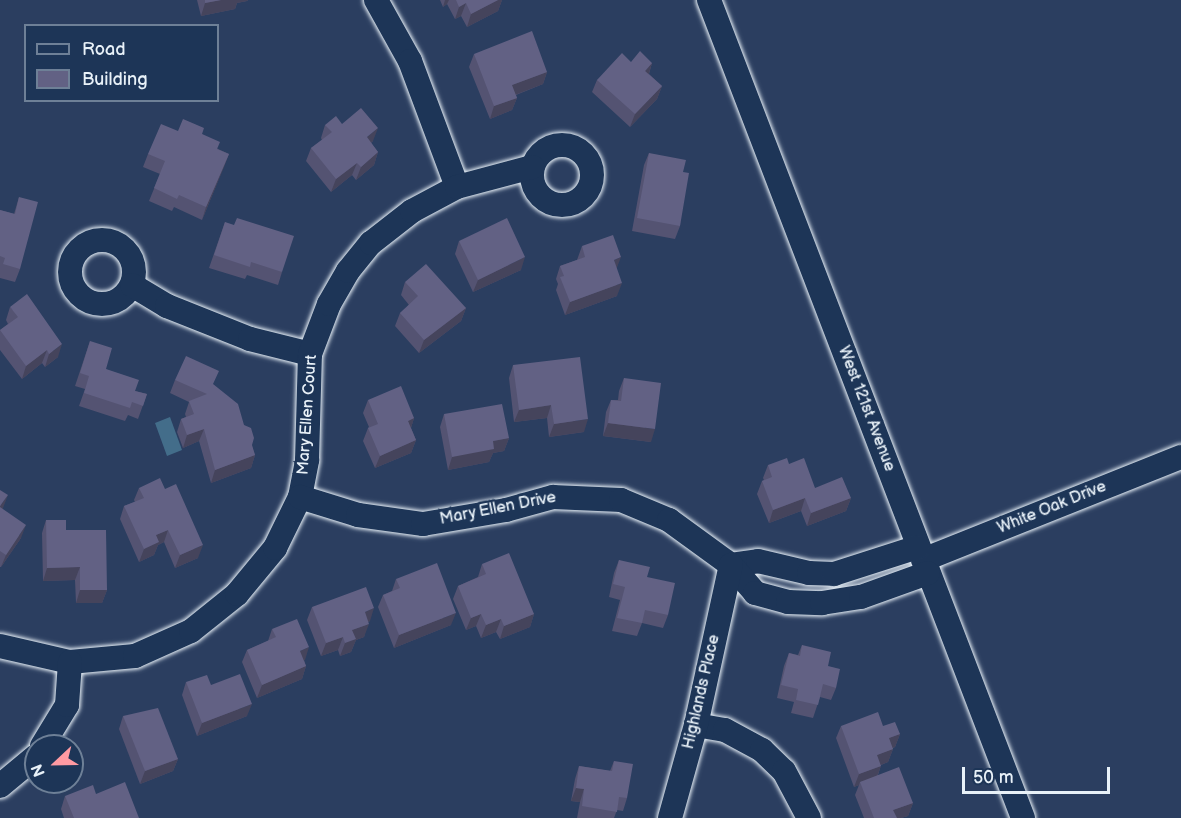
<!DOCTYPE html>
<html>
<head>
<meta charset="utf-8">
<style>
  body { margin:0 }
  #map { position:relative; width:1181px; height:818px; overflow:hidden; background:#2b3e60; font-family:"Balsamiq Sans",sans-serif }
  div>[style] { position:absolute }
  .water>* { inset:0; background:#436d8a }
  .roads { filter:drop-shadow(0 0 2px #e8f1f8) drop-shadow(0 0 2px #e8f1f8) }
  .street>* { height:24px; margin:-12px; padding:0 12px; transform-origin:12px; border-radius:12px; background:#1d3557 }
  .street>.ring { margin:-12px; padding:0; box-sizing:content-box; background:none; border:24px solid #1d3557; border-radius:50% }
  .wall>* { inset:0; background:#545372 }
  .shaded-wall>* { inset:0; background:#45445c }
  .building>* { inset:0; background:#626184 }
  span { translate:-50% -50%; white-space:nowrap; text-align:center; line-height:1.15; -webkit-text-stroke:5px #1d3557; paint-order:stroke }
  .street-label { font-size:16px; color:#e8f1f8 }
  .legend { position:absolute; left:24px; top:24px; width:195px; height:78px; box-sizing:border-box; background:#1d3557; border:2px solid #6e8097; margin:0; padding:8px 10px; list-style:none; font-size:18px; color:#e8f1f8 }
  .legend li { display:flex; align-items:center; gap:12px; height:30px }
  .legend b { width:30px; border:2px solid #6e8097 }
  .north { position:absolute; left:24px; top:734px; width:60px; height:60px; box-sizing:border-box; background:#1d3557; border:2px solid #6e8097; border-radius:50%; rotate:248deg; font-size:16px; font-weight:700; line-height:24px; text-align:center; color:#e8f1f8 }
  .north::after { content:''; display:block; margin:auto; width:21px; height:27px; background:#ff9aa2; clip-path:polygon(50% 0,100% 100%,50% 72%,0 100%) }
  .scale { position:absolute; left:962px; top:767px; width:148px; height:27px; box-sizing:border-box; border:3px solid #e8f1f8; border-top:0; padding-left:8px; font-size:18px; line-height:21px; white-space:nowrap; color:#e8f1f8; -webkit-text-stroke:4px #1d3557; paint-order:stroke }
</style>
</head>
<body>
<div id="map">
  <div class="water">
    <i style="clip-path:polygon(170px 417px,182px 450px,167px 456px,155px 423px)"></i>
  </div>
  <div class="roads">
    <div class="street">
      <i style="left:376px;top:0;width:70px;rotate:60.9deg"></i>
      <i style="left:410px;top:61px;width:134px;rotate:69.5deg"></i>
      <i style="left:709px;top:0;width:876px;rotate:69deg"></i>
      <i class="ring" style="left:532px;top:145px;width:36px;height:36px"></i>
      <i class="ring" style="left:70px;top:240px;width:40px;height:40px"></i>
      <i style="left:132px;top:285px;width:41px;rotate:31deg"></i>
      <i style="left:167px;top:306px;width:89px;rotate:21.7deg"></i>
      <i style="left:250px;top:339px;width:62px;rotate:14deg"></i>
      <i style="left:300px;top:497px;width:38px;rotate:-79deg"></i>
      <i style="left:307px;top:460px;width:106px;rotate:-88.4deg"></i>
      <i style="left:310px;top:354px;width:53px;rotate:-69.2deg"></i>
      <i style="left:329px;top:304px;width:38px;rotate:-60deg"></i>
      <i style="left:348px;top:271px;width:36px;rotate:-51deg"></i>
      <i style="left:371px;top:243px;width:52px;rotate:-38deg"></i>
      <i style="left:412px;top:211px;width:51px;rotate:-28.1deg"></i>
      <i style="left:457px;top:187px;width:78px;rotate:-14.9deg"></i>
      <i style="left:923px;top:560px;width:278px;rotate:-21.8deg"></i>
      <i style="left:731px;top:565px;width:27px;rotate:-8deg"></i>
      <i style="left:758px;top:561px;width:52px;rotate:13.2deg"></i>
      <i style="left:809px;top:573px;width:25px;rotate:2deg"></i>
      <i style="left:834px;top:574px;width:88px;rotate:-17.8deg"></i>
      <i style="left:0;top:646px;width:72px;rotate:12.9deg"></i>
      <i style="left:70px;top:662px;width:65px;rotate:-5.3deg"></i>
      <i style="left:135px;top:656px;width:61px;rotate:-24.1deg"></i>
      <i style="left:191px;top:631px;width:59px;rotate:-38.8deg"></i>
      <i style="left:237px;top:594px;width:60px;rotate:-50.4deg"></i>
      <i style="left:275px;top:548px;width:57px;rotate:-63.9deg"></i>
      <i style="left:300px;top:497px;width:61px;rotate:17.2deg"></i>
      <i style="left:358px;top:515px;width:66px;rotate:7.9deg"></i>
      <i style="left:423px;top:524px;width:84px;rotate:-9.6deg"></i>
      <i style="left:506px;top:510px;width:49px;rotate:-15.5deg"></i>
      <i style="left:553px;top:497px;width:68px;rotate:2.5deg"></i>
      <i style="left:621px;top:500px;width:52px;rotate:22.6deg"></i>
      <i style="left:669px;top:520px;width:77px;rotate:36deg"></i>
      <i style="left:731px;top:565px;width:37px;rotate:49deg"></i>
      <i style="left:755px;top:593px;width:34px;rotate:15deg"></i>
      <i style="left:788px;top:602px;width:34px;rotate:2deg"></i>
      <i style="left:822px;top:603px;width:39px;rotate:-9deg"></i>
      <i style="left:861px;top:597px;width:71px;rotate:-19.7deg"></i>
      <i style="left:696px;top:725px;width:29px;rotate:10deg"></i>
      <i style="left:725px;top:730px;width:42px;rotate:28.4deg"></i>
      <i style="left:762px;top:750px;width:30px;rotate:44deg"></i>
      <i style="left:784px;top:771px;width:53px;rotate:62deg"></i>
      <i style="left:42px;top:746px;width:48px;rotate:-58.6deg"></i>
      <i style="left:67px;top:705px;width:43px;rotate:-86deg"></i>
      <i style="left:0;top:786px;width:47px;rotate:-39.8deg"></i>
      <i style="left:670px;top:818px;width:97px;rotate:-74.4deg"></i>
      <i style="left:696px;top:725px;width:164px;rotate:-77.7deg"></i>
    </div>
  </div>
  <div class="wall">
    <i style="clip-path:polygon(197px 0,248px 0,247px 1px,237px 3px,235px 9px,201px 16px)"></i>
    <i style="clip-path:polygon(440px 0,502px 0,498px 11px,467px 27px,461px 16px,455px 19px,447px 4px,443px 7px)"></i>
    <i style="clip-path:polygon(474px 54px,547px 72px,543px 84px,516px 95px,517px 98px,512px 110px,490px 119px,469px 67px)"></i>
    <i style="clip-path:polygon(631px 62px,652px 63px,649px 74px,662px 86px,657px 99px,630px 127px,592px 92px,597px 80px)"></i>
    <i style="clip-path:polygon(342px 124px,373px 141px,371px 143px,378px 152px,374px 165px,356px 180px,352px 175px,331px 192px,306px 161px,311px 148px,322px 140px,321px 138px,325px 125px)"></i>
    <i style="clip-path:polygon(178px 131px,202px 134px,218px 149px,229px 154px,202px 220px,174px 207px,172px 211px,149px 201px,160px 174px,143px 167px,148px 154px)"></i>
    <i style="clip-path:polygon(649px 153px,683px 172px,680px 226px,675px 239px,632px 231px,644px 165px)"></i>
    <i style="clip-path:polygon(19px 197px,20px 269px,15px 282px,0 278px,0 210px,14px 214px)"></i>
    <i style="clip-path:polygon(225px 222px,282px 272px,278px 285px,247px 275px,245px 279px,209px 268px)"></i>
    <i style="clip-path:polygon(459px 241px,521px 270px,473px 292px,455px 254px)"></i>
    <i style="clip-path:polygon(582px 246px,617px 269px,617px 296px,565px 315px,556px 290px,558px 284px,556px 279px,560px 266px,577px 260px)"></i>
    <i style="clip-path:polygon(405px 282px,466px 308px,461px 321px,419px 353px,395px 326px,400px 313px,409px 305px,401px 295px)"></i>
    <i style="clip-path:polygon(10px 307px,58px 357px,45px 367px,42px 363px,22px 379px,0 350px,0 330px,8px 324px,6px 320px)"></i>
    <i style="clip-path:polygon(90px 341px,106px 369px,135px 391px,147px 394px,138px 419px,128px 415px,125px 421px,79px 406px,85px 389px,75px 386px)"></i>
    <i style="clip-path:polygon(513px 365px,584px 432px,549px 437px,547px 418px,514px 422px,509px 378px)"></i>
    <i style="clip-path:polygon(624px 378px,651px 442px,603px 436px,606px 412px,611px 400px,618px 400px,619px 391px)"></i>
    <i style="clip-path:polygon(175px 380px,214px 385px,244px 425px,255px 455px,251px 468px,211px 483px,199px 441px,183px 448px,177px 432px,181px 419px,186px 417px,185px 414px,189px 402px,170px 393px)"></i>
    <i style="clip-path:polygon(368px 400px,414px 418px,411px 428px,416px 440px,411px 453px,375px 468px,363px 441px,368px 428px,369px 427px,363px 413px)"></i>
    <i style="clip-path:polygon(444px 414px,509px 438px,504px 451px,493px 453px,489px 462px,448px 470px,440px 427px)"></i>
    <i style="clip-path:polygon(789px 464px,815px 488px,851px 498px,846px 511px,807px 526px,801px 511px,769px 523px,757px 494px,762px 481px,764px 480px,763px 478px,768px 465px)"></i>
    <i style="clip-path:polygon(139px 488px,165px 489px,198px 558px,175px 568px,164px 542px,158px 545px,154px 555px,139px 562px,120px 519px,124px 506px,135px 502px,134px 500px)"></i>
    <i style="clip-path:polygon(0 490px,2px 508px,21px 538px,1px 567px,0 567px)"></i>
    <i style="clip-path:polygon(46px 520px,66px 530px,107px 590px,102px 603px,76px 603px,75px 580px,43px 581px,42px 533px)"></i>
    <i style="clip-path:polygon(619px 560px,647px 577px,668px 615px,663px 628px,642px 623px,637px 636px,612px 631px,620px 600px,609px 597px,614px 573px)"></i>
    <i style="clip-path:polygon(482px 564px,534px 614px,530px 627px,500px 639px,496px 632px,481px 638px,476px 626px,466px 630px,453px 599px,458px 586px,478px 577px)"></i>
    <i style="clip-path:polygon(396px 579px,451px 625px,394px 648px,378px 607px,383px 595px,392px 591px)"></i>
    <i style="clip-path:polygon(312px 607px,370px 621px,368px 622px,364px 637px,356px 640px,351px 652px,340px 656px,338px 650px,321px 656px,307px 620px)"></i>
    <i style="clip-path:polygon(272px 629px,305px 660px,304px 660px,306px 666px,302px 679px,257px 698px,242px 662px,247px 650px,268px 641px)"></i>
    <i style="clip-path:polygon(802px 645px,828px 666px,836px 688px,831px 700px,820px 697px,813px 718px,791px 713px,794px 702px,777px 698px,784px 666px,789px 653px,798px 655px)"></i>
    <i style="clip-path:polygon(186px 682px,211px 685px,247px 716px,197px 736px,182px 695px)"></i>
    <i style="clip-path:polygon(123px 716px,178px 759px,173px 771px,140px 784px,119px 729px)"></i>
    <i style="clip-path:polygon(841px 726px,883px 726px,900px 734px,895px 747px,893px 748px,893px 749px,888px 762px,881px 765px,878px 775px,913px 803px,908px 816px,901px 818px,864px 818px,855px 795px,859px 785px,854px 787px,836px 738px)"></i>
    <i style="clip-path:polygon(614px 761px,627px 798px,623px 811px,617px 810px,614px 818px,577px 818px,580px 802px,571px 801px,575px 779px,579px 766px,610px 771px)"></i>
    <i style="clip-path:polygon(65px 796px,139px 818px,64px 818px,61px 809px)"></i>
  </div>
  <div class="shaded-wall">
    <i style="clip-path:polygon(221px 0,248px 0,247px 1px,237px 3px,235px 9px,201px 16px,205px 3px)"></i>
    <i style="clip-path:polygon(445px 0,449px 0,447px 4px,443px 7px)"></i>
    <i style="clip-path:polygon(498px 0,502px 0,498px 11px,467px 27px,471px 14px)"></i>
    <i style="clip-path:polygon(466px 3px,461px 16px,455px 19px,459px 7px)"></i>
    <i style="clip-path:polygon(652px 63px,648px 76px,645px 71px)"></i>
    <i style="clip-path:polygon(547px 72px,543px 84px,507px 98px,512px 85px)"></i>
    <i style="clip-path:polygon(662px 86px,657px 99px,630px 127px,635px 114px)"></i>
    <i style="clip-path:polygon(517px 98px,512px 110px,490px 119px,494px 106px)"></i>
    <i style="clip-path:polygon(378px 128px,373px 141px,362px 150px,367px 137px)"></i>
    <i style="clip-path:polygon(378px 152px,374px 165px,356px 180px,361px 167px)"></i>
    <i style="clip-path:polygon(229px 154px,224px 167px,202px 220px,206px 207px)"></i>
    <i style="clip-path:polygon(357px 163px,352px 175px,331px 192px,336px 179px)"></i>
    <i style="clip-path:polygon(525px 257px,521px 270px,473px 292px,478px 280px)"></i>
    <i style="clip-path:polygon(621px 257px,616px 270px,614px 260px)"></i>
    <i style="clip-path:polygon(622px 283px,617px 296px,565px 315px,570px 302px)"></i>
    <i style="clip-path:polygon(466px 308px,461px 321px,419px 353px,424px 340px)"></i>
    <i style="clip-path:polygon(62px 344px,58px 357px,45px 367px,49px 354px)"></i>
    <i style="clip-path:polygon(47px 350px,42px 363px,22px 379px,26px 366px)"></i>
    <i style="clip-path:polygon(551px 405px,547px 418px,514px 422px,519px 410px)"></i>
    <i style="clip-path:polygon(414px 418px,410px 431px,408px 421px)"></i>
    <i style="clip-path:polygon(588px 419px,584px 432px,549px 437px,554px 424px)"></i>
    <i style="clip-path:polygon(608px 423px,655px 429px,651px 442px,603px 436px)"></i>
    <i style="clip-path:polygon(204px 429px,199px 441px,183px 448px,187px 435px)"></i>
    <i style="clip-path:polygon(509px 438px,504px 451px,493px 453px,489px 462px,448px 470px,452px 457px,493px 441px)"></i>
    <i style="clip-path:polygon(416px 440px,411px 453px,375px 468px,380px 456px)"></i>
    <i style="clip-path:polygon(255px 455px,251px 468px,211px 483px,215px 470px)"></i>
    <i style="clip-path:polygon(8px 495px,3px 508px,0 512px,0 506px)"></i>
    <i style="clip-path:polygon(805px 498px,801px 511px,769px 523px,773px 510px)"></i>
    <i style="clip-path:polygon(851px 498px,846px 511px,807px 526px,811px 513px)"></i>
    <i style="clip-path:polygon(26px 525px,21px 538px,1px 567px,6px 555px)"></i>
    <i style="clip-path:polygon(168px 530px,164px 542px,158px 545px,154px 555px,139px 562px,144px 549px,156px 535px)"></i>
    <i style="clip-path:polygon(203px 545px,198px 558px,175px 568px,180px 555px)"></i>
    <i style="clip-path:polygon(80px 567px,75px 580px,43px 581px,47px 568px)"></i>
    <i style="clip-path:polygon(80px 590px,107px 590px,102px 603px,76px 603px)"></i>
    <i style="clip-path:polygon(374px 608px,370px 621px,360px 625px,365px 612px)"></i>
    <i style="clip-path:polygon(456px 613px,451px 625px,394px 648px,399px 635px)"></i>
    <i style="clip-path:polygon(481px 614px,476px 626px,466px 630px,471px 618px)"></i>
    <i style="clip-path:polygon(534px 614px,530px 627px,500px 639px,504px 626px)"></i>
    <i style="clip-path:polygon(501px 619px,496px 632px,481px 638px,486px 625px)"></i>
    <i style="clip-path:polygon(369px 624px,364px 637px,356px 640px,351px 652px,340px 656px,345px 643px,352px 630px)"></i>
    <i style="clip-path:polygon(343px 637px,338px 650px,321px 656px,326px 643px)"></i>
    <i style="clip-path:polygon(309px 647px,305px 660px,295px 664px,300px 651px)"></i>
    <i style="clip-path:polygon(306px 666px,302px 679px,257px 698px,262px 685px)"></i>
    <i style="clip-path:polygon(252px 704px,247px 716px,197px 736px,202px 723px)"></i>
    <i style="clip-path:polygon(900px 734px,895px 747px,884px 751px,889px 738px)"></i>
    <i style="clip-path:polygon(893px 749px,888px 762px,873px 768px,877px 755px)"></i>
    <i style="clip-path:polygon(178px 759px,173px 771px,140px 784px,145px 771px)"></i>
    <i style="clip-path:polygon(881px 766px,876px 779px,860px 782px,859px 785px,854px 787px,859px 774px)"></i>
    <i style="clip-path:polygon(576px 788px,584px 789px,580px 802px,571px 801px)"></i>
    <i style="clip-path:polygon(913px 803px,908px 816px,901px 818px,890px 818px,893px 810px)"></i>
  </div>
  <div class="building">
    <i style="clip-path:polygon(205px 0,221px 0,205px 3px)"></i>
    <i style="clip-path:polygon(456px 0,498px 0,471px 14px,466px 3px,459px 7px)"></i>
    <i style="clip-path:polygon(532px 31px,547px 72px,512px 85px,517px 98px,494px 106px,474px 54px)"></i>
    <i style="clip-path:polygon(640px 51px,652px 63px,645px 71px,662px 86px,635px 114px,597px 80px,622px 53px,631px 62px)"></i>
    <i style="clip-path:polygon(361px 108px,378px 128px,367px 137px,378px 152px,361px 167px,357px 163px,336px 179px,311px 148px,332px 132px,325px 125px,336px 116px,342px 124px)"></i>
    <i style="clip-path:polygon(183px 119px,204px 128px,202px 134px,220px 142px,217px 149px,229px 154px,206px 207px,179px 195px,177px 199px,154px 188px,165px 161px,148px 154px,161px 124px,178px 131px)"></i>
    <i style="clip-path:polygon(649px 153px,686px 160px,683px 172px,689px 173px,680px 226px,637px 218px)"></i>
    <i style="clip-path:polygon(19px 197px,38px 202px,20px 269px,3px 264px,5px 258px,0 256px,0 210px,15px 214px)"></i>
    <i style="clip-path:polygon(237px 218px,294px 236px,282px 272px,251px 262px,250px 267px,214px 255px,225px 222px,234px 225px)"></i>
    <i style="clip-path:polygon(507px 218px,525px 257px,478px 280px,459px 241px)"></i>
    <i style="clip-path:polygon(613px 235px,621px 257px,614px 260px,622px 283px,570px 302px,560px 277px,564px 276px,560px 266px,585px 257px,582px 246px)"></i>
    <i style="clip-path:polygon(426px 264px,466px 308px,424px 340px,400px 313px,418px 296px,405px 282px)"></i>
    <i style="clip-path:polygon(27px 294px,62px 344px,49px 354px,47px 350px,26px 366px,0 330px,18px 317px,10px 307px)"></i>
    <i style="clip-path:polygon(90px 341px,112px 348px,106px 369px,139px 380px,135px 391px,147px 394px,143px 406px,132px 402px,130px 408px,84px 393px,89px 376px,80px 373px)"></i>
    <i style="clip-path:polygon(186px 356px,219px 371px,213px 384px,238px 404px,244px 425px,251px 428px,254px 438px,252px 445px,255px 455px,215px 470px,204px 429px,187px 435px,181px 419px,194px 414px,189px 401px,207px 394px,175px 380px)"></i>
    <i style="clip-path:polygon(580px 357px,588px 419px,554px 424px,551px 405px,519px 410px,513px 365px)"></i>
    <i style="clip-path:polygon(624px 378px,661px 383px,655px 429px,608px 423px,611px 400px,621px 401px)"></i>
    <i style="clip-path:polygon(401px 386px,414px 418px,408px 421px,416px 440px,380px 456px,368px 428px,378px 424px,368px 400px)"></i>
    <i style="clip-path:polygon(502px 404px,509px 438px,493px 441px,494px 449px,452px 457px,444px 414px)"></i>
    <i style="clip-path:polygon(787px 458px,789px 464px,804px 458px,815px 488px,842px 477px,851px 498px,811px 513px,805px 498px,773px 510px,762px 481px,772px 477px,768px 465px)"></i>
    <i style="clip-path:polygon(160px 478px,165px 489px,176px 484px,203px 545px,180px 555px,168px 530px,156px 535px,159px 542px,144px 549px,124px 506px,144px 498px,139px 488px)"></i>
    <i style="clip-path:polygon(0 490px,8px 495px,0 506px)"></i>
    <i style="clip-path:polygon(0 507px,26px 525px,6px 555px,0 551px)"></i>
    <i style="clip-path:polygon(46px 520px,66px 520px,66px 530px,106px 530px,107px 590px,80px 590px,80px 567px,47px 568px)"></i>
    <i style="clip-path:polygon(509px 553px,534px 614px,504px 626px,501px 619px,486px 625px,481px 614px,471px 618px,458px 586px,486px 574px,482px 564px)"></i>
    <i style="clip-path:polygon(619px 560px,650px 567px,647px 577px,675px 583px,668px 615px,645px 610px,642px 623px,617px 618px,625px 587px,613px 584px)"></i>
    <i style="clip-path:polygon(437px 563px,456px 613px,399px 635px,383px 595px,400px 588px,396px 579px)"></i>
    <i style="clip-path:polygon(366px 587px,374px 608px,365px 612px,369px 624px,352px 630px,356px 639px,345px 643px,343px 637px,326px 643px,312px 607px)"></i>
    <i style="clip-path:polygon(297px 619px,309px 647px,300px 651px,306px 666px,262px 685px,247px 650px,276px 637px,272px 629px)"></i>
    <i style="clip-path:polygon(802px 645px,831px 652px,828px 666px,840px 669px,836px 688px,823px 684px,818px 705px,796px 700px,798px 689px,781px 685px,789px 653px,800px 656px)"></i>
    <i style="clip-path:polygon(240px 674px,252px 704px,202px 723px,186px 682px,207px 675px,211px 685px)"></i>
    <i style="clip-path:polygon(158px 708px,178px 759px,145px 771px,123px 716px)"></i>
    <i style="clip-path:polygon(878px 712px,883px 726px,895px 722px,900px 734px,889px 738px,893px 749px,877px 755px,881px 766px,859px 774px,841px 726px)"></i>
    <i style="clip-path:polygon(614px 761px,633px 764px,627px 798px,619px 797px,617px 812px,582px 806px,584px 789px,576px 788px,579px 766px,612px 771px)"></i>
    <i style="clip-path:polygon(899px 767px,913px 803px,893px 810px,897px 818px,874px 818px,860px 782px)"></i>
    <i style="clip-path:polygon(125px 782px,139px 818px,74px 818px,65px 796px,93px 785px,96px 794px)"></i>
  </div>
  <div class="street-label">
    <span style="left:866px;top:409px;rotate:69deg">West 121st Avenue</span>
    <span style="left:308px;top:415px;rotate:-86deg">Mary Ellen Court</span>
    <span style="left:1052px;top:508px;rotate:-22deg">White Oak Drive</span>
    <span style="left:498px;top:509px;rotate:-11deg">Mary Ellen Drive</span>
    <span style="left:702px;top:692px;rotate:-77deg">Highlands Place</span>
  </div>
  <ul class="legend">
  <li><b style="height:8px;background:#1d3557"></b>Road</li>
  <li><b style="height:16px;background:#626184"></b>Building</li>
  </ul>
  <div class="north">N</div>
  <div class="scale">50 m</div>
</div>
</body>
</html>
